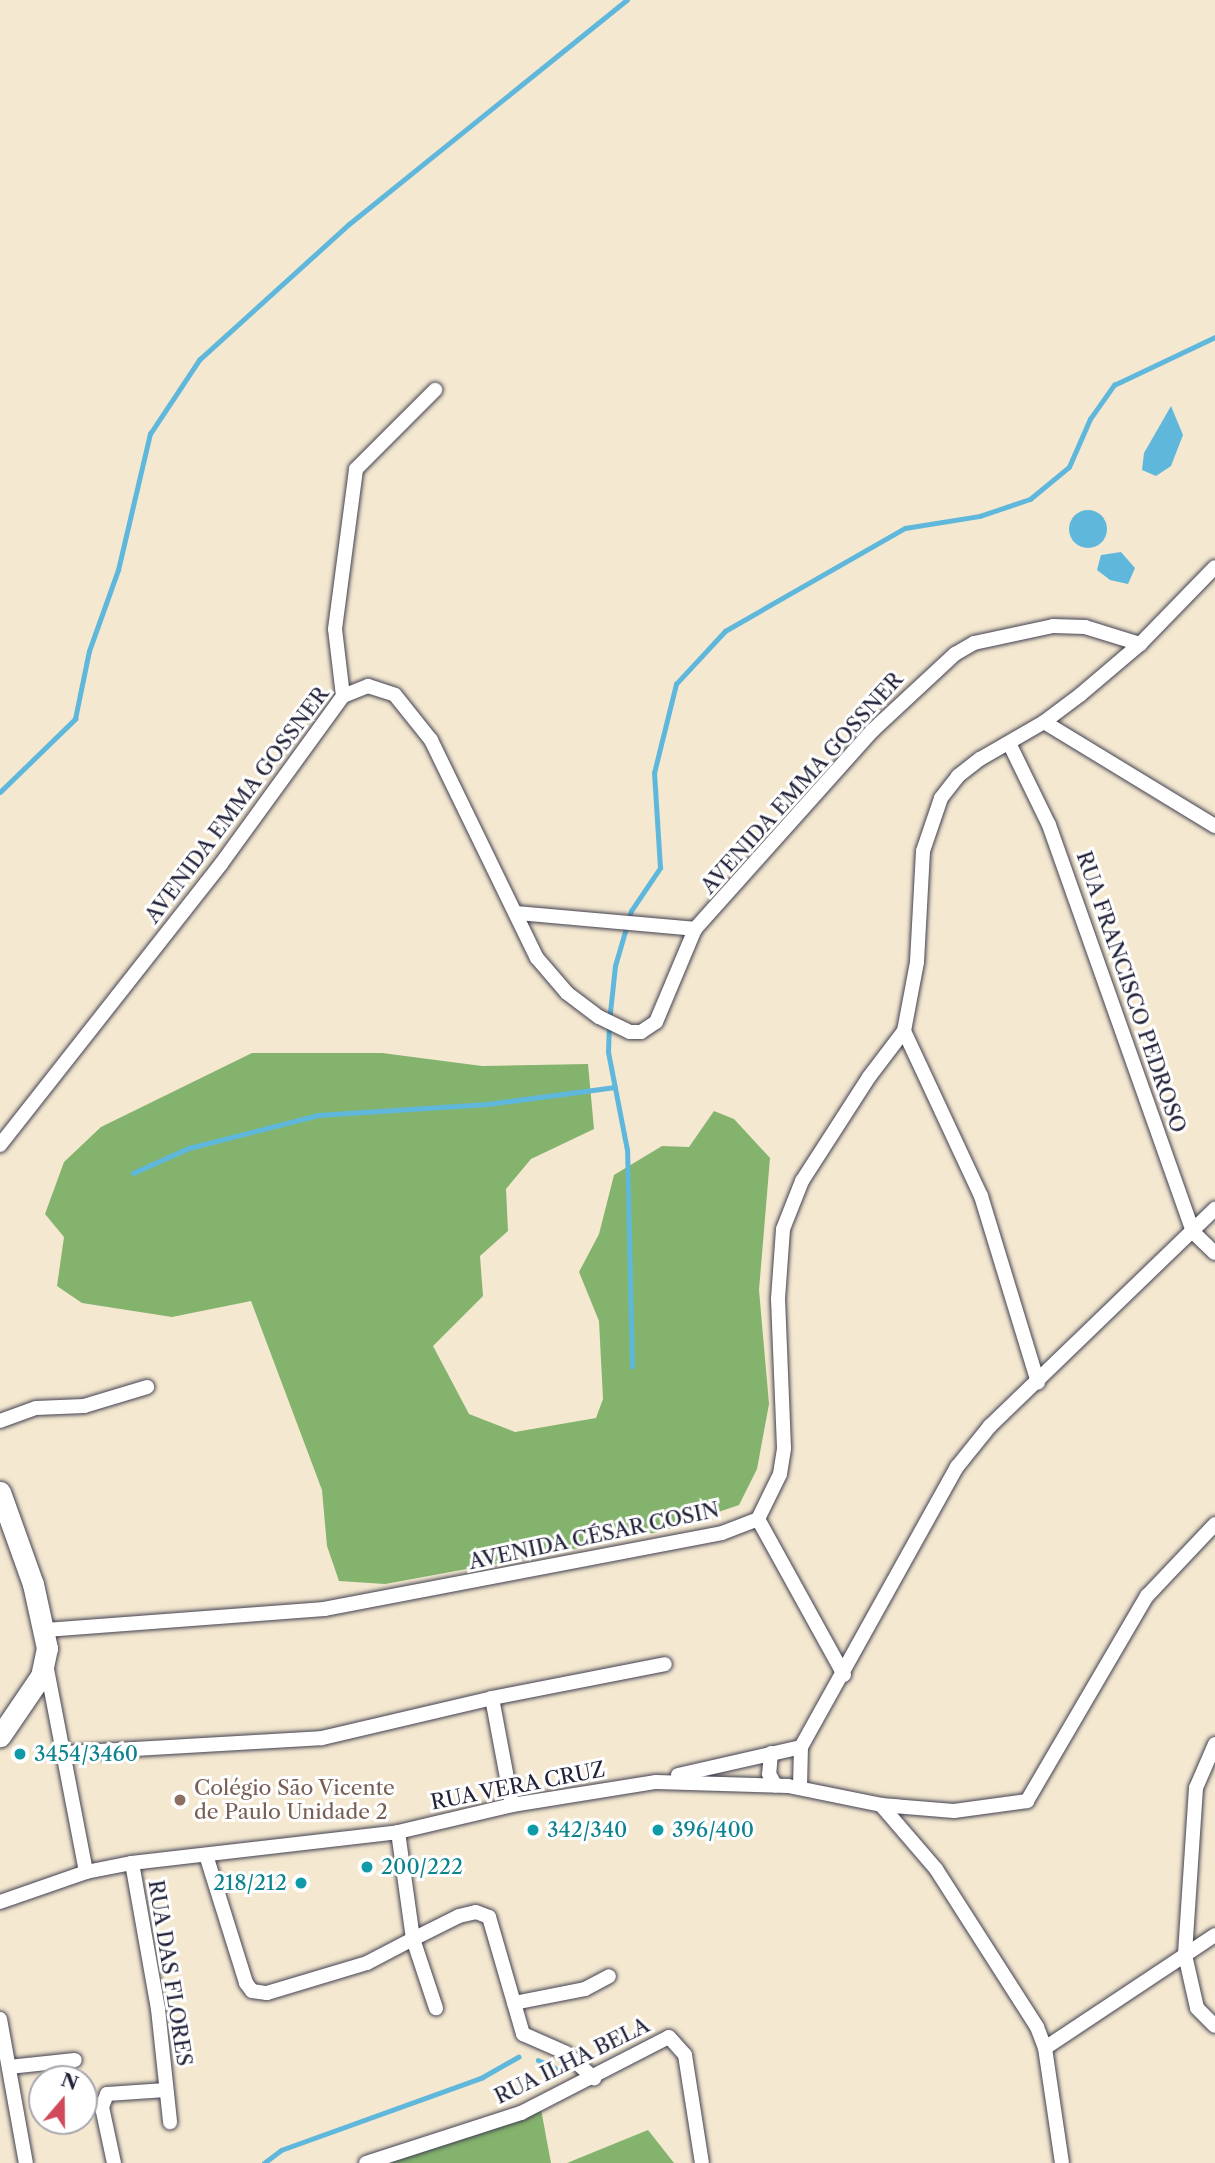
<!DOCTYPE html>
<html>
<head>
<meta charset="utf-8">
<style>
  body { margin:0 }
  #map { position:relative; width:1215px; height:2163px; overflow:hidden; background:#f4e8d0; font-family:"Libre Caslon Text",serif }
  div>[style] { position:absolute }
  .forest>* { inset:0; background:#84b36d }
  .water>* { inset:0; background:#5fb8dc }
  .round { border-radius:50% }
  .stream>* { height:4.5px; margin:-2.25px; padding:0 2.25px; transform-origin:2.25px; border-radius:2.25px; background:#5fb8dc }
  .roads { filter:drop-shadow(0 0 2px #424051) drop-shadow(0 0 2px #424051) }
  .minor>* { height:14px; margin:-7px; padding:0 7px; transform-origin:7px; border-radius:7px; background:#fff }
  .secondary>* { height:21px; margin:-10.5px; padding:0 10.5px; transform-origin:10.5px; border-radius:10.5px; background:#fff }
  .dots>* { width:19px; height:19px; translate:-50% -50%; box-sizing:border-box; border:4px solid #fff; border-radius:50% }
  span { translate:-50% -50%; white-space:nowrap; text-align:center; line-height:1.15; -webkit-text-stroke:6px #fff; paint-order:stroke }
  .street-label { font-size:21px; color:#22223b }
  .culture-label { font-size:21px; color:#0d838f }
  .left { translate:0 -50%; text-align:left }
  .right { translate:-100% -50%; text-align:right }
  .education-label { font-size:21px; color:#785e54 }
  .north { position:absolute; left:28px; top:2065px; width:70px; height:70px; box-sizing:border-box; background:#fff; border:2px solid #a7a7b1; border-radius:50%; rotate:20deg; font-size:19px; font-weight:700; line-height:28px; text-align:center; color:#22223b }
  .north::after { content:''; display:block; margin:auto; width:24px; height:32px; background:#d1495b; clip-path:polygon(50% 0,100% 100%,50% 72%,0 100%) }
</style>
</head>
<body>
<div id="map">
  <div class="forest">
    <i style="clip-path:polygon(252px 1053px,382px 1053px,482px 1066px,588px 1064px,594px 1129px,531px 1159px,506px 1189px,508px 1231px,480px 1256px,483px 1296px,433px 1346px,469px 1414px,515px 1432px,596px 1418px,603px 1399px,599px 1321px,579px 1272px,599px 1234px,614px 1175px,662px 1146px,689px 1147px,714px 1111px,734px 1119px,770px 1158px,759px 1290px,769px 1404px,757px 1469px,739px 1505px,663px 1531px,558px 1552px,385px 1584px,339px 1581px,327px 1546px,322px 1490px,251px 1301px,172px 1317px,82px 1303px,57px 1286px,64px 1237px,45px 1214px,64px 1162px,101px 1127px)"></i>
    <i style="clip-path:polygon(540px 2104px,551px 2163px,366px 2163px)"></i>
    <i style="clip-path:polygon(648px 2130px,674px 2163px,567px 2163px)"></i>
  </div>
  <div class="water">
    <i style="clip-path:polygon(1171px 406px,1183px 435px,1171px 466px,1156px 476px,1142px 470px,1144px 453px)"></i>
    <i class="round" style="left:1069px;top:510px;width:38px;height:38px"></i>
    <i style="clip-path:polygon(1121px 552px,1135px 568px,1128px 584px,1110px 580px,1097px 570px,1101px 555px)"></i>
  </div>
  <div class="stream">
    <i style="left:0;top:792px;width:105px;rotate:-44.2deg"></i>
    <i style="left:75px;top:719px;width:69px;rotate:-78.4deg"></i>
    <i style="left:89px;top:651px;width:86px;rotate:-70.3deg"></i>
    <i style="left:118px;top:570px;width:140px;rotate:-76.8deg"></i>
    <i style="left:150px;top:434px;width:89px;rotate:-56.5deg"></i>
    <i style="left:199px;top:360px;width:202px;rotate:-42.2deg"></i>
    <i style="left:349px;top:224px;width:357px;rotate:-38.9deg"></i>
    <i style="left:133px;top:1173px;width:61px;rotate:-24.1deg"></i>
    <i style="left:189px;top:1148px;width:133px;rotate:-14.3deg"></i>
    <i style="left:318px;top:1115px;width:170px;rotate:-3.7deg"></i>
    <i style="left:488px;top:1104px;width:128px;rotate:-7.6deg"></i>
    <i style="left:632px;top:1367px;width:217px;rotate:-91.3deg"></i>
    <i style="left:627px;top:1150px;width:100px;rotate:-101deg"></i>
    <i style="left:608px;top:1052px;width:30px;rotate:-88deg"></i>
    <i style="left:609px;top:1022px;width:56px;rotate:-83.9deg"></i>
    <i style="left:615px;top:966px;width:57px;rotate:-73.8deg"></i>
    <i style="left:631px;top:911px;width:52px;rotate:-56deg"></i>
    <i style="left:660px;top:868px;width:95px;rotate:-93.6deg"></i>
    <i style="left:654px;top:773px;width:92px;rotate:-76.1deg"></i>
    <i style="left:676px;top:684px;width:72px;rotate:-47.2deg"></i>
    <i style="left:725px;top:631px;width:207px;rotate:-29.8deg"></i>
    <i style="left:905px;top:528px;width:76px;rotate:-9.1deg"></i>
    <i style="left:980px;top:516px;width:53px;rotate:-18.8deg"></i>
    <i style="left:1030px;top:499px;width:50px;rotate:-39.4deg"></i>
    <i style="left:1069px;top:467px;width:52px;rotate:-66.4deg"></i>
    <i style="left:1090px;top:419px;width:42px;rotate:-54.8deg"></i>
    <i style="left:1114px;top:385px;width:112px;rotate:-25.4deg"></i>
    <i style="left:538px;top:2060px;width:19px;rotate:25deg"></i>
    <i style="left:264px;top:2163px;width:21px;rotate:-37deg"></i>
    <i style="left:281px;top:2150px;width:213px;rotate:-19.8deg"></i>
    <i style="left:481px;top:2078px;width:43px;rotate:-29.6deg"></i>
  </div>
  <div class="roads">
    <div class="minor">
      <i style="left:343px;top:696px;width:67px;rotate:-96.8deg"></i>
      <i style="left:335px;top:629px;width:161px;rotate:-82.5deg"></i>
      <i style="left:356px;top:469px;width:112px;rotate:-45deg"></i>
      <i style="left:1044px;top:722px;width:200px;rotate:31.3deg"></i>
      <i style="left:1009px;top:743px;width:91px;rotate:64deg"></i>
      <i style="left:1049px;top:825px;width:432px;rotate:70.5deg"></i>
      <i style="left:1193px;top:1232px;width:30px;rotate:44deg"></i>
      <i style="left:517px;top:913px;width:179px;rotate:5.1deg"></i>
      <i style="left:904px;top:1031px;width:182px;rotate:65deg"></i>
      <i style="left:981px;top:1196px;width:195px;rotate:73deg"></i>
      <i style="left:0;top:1145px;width:357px;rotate:-51.8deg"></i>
      <i style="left:221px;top:864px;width:208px;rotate:-54deg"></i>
      <i style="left:343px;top:696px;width:27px;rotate:-22deg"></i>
      <i style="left:368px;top:686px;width:28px;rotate:18deg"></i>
      <i style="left:395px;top:695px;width:58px;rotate:51.3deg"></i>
      <i style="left:431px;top:740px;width:242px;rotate:64.1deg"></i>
      <i style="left:537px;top:958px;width:46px;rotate:49.4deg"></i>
      <i style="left:567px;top:993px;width:40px;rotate:37deg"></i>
      <i style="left:599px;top:1017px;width:34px;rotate:26deg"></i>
      <i style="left:630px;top:1032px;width:11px"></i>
      <i style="left:641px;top:1032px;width:18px;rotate:-34deg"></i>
      <i style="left:656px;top:1022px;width:101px;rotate:-67.2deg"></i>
      <i style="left:695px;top:929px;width:266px;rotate:-48.2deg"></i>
      <i style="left:872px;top:731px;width:113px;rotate:-42.9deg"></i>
      <i style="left:955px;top:654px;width:22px;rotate:-30deg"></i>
      <i style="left:974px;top:643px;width:81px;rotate:-12.1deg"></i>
      <i style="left:1053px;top:626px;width:32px;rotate:2deg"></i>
      <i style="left:1085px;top:627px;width:58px;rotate:17.2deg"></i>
      <i style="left:0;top:1421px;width:38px;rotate:-20deg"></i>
      <i style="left:36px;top:1408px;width:48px;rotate:-2.4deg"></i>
      <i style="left:84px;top:1406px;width:66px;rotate:-16.8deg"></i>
      <i style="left:758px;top:1519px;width:178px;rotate:61.1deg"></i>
      <i style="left:46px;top:1630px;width:279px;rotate:-4.3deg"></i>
      <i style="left:324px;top:1609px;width:405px;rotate:-10.8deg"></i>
      <i style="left:722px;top:1533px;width:39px;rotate:-21deg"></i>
      <i style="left:758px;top:1519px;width:50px;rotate:-63.9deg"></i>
      <i style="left:780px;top:1474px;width:26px;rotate:-81deg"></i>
      <i style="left:784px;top:1448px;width:149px;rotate:-92.3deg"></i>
      <i style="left:778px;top:1299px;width:70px;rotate:-85.9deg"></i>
      <i style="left:783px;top:1229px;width:52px;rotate:-68.4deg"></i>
      <i style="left:802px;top:1181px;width:124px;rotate:-57.2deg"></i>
      <i style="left:869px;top:1077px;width:58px;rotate:-52.7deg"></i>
      <i style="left:904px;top:1031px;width:70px;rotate:-79.3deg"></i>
      <i style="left:917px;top:962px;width:111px;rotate:-86.9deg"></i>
      <i style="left:923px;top:851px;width:56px;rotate:-71.2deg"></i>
      <i style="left:941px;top:798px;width:28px;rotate:-52deg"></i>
      <i style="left:958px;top:776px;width:28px;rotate:-38deg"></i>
      <i style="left:980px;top:759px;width:74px;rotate:-30deg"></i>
      <i style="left:1044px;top:722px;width:45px;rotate:-36.9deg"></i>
      <i style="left:1080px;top:695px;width:79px;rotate:-40.4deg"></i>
      <i style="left:1140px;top:644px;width:107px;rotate:-45.8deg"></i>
      <i style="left:46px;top:1664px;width:212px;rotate:79.1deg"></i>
      <i style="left:492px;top:1698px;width:109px;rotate:79.4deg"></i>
      <i style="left:1215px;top:1744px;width:48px;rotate:113.4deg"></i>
      <i style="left:1196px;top:1788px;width:167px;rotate:93.8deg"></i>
      <i style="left:1185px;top:1955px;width:54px;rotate:77.2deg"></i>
      <i style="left:1197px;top:2008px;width:25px;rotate:45deg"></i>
      <i style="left:801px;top:1747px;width:321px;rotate:-60.9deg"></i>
      <i style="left:957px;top:1467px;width:53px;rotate:-51.2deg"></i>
      <i style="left:990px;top:1426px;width:313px;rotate:-44deg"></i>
      <i style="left:64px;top:1753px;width:258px;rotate:-3.3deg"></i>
      <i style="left:322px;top:1738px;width:175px;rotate:-13.2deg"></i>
      <i style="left:492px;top:1698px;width:176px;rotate:-11.1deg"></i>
      <i style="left:771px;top:1753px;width:21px;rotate:95deg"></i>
      <i style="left:769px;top:1774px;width:13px;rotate:61deg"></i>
      <i style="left:678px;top:1775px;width:126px;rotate:-12.8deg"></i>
      <i style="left:800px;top:1787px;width:40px;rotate:-88.6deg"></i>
      <i style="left:881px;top:1805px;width:84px;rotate:49.3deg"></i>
      <i style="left:936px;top:1869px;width:188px;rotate:57.4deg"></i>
      <i style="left:1037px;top:2027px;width:22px;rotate:69deg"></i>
      <i style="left:1045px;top:2048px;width:116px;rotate:81.6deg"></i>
      <i style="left:398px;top:1832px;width:108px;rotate:82deg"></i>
      <i style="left:413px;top:1939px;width:51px;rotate:-26.6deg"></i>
      <i style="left:459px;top:1916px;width:17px;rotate:-13deg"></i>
      <i style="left:476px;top:1912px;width:14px;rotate:21deg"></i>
      <i style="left:489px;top:1917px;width:122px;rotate:73.8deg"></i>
      <i style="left:523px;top:2034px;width:47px;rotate:23.8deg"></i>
      <i style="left:566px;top:2053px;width:38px;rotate:42deg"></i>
      <i style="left:206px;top:1855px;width:134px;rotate:72.6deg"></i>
      <i style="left:246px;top:1983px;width:10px;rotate:53deg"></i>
      <i style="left:252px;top:1991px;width:15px;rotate:8deg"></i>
      <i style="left:267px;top:1993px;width:104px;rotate:-16.7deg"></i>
      <i style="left:367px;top:1963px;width:52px;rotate:-27.6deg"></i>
      <i style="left:413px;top:1939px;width:73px;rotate:71.6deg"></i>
      <i style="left:132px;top:1863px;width:148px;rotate:79.9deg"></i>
      <i style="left:158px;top:2009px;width:114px;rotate:83.9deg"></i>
      <i style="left:0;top:1902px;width:91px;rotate:-19.2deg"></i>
      <i style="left:86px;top:1872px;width:47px;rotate:-11.1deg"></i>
      <i style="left:132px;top:1863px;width:268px;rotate:-6.6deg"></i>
      <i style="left:398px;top:1832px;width:117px;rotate:-13.3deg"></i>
      <i style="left:512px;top:1805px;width:146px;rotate:-9.1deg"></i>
      <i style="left:656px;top:1782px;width:132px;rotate:1.7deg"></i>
      <i style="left:788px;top:1786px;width:95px;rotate:11.5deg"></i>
      <i style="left:881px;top:1805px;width:73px;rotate:4.7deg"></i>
      <i style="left:954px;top:1811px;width:74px;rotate:-7.8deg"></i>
      <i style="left:1027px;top:1801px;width:238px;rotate:-59.7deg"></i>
      <i style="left:1147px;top:1596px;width:99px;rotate:-46.6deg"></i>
      <i style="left:514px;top:2003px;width:72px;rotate:-11.2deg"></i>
      <i style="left:585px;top:1989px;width:27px;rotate:-28deg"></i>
      <i style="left:0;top:2019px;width:146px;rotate:79.8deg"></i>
      <i style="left:1045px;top:2048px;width:204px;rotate:-33.6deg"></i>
      <i style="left:9px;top:2067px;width:66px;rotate:-6.1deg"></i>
      <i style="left:114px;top:2163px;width:57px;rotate:-102.1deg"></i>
      <i style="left:102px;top:2107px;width:14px;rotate:-69deg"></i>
      <i style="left:107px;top:2094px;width:59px;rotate:-3.9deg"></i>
      <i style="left:366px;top:2163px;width:163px;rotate:-17.9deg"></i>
      <i style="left:521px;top:2113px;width:166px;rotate:-27.2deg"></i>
      <i style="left:669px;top:2037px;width:24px;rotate:48deg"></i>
      <i style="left:685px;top:2055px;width:109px;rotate:81.1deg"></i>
    </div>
    <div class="secondary">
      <i style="left:0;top:1492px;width:98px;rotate:70.3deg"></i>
      <i style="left:33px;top:1584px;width:66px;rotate:77.7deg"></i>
      <i style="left:47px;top:1648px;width:29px;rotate:102deg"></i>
      <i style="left:41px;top:1676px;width:73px;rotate:124.3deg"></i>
    </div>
  </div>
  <div class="dots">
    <i style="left:20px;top:1754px;background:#0f9aa8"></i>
    <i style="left:180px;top:1800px;background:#8d6e63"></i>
    <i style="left:533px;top:1830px;background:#0f9aa8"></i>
    <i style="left:658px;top:1830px;background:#0f9aa8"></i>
    <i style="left:367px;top:1867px;background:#0f9aa8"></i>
    <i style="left:301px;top:1883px;background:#0f9aa8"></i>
  </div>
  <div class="street-label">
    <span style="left:802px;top:783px;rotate:-48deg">AVENIDA EMMA GOSSNER</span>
    <span style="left:237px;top:805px;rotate:-53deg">AVENIDA EMMA GOSSNER</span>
    <span style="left:1131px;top:992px;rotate:71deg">RUA FRANCISCO PEDROSO</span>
    <span style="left:594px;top:1536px;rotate:-12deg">AVENIDA CÉSAR COSIN</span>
    <span style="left:518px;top:1786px;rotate:-11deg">RUA VERA CRUZ</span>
    <span style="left:170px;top:1973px;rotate:81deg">RUA DAS FLORES</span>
    <span style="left:572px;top:2061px;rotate:-26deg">RUA ILHA BELA</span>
  </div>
  <div class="culture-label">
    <span class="left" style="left:34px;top:1754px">3454/3460</span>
    <span class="left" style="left:547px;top:1830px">342/340</span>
    <span class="left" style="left:672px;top:1830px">396/400</span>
    <span class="left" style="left:381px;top:1867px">200/222</span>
    <span class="right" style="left:287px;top:1883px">218/212</span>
  </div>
  <div class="education-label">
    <span class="left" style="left:194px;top:1800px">Colégio São Vicente<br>de Paulo Unidade 2</span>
  </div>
  <div class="north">N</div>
</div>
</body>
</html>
